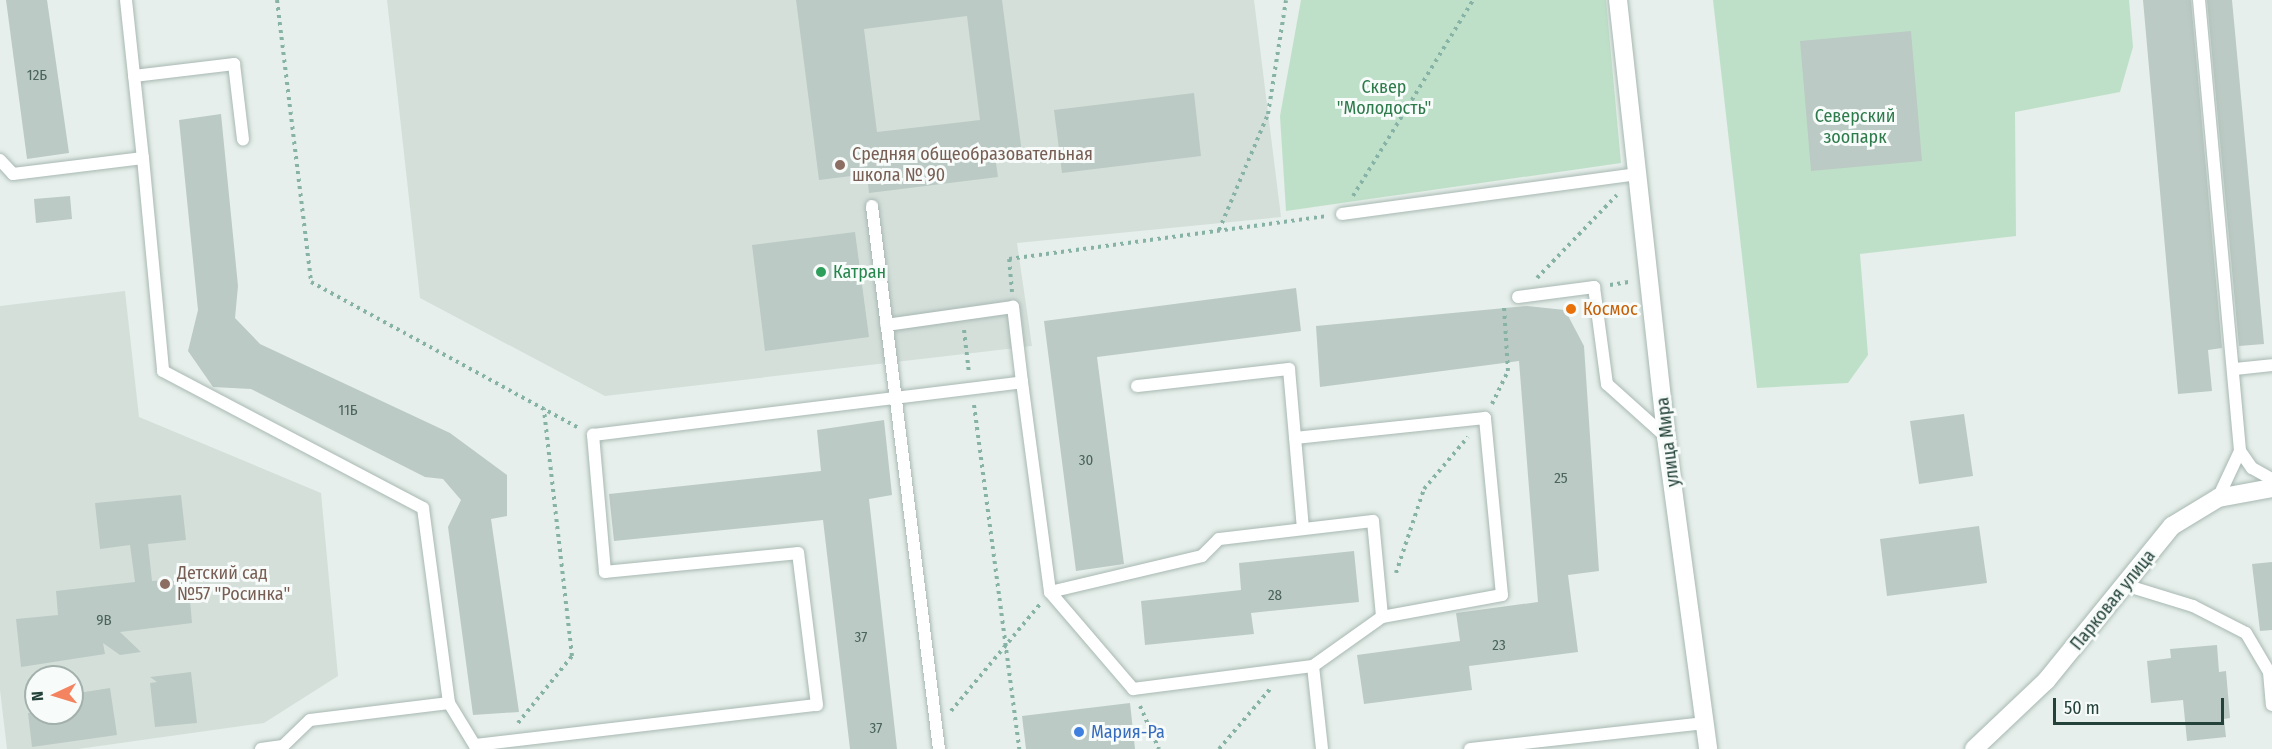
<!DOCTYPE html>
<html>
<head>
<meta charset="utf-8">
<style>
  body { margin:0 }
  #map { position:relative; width:2272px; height:749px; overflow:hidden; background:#e6efeb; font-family:"Fira Sans Condensed",sans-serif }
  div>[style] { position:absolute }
  .built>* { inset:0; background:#d4dfda }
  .green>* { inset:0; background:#bfe0c8 }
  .building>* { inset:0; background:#bbcac4 }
  .path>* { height:4px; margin-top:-2px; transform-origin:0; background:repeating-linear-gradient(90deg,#86b3a5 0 3px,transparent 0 7.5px) }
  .roads { filter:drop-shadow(0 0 2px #a8b8b2) drop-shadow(0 0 2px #a8b8b2) }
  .service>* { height:12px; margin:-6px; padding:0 6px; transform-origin:6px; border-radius:6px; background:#fff }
  .minor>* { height:18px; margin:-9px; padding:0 9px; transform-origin:9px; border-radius:9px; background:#fff }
  .tertiary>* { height:18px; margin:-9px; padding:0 9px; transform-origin:9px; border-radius:9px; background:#fff }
  .dots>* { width:16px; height:16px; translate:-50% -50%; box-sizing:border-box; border:3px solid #f7fbf9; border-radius:50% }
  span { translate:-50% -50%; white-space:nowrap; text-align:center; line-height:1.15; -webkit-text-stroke:6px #f7fbf9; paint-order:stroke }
  .number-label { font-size:15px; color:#4a645c }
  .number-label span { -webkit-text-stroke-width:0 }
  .park-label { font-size:18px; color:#2d7a4b }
  .education-label { font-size:18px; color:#785e54 }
  .left { translate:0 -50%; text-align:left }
  .leisure-label { font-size:18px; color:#27864d }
  .food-label { font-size:18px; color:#c56008 }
  .street-label { font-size:18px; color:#24423a }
  .shop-label { font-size:18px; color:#366cbe }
  .north { position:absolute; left:24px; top:665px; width:60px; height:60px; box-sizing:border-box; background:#f7fbf9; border:2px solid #a3b1ad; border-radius:50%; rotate:266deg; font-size:16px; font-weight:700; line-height:24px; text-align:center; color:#24423a }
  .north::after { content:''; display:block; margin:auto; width:21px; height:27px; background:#f4845f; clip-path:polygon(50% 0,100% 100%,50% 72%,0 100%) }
  .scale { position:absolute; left:2053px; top:698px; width:171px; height:27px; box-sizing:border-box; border:3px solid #24423a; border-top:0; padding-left:8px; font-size:18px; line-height:21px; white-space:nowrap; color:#24423a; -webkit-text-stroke:4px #f7fbf9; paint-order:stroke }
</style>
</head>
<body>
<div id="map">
  <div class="built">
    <i style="clip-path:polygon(387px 0,1254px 0,1281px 217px,1017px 243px,1032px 346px,605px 396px,420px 298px)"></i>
    <i style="clip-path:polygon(evenodd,125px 291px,139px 417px,321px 493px,338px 676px,264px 723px,78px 749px,7px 749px,0 690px,0 306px,125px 291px,36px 677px,72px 677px,72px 713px,36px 713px,36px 677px)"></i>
  </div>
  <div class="green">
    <i style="clip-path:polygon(1301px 0,1606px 0,1621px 163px,1286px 211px,1280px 116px)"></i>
    <i style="clip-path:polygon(1713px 0,2129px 0,2133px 47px,2120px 92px,2015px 112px,2016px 236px,1860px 254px,1868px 355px,1848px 383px,1757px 388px)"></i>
  </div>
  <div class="building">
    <i style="clip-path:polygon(6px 0,47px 0,69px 153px,27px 159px)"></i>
    <i style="clip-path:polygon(evenodd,796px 0,1002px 0,1022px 153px,995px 156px,998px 177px,869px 193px,867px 174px,819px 180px,796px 0,967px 16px,980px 120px,877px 132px,864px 29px,967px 16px)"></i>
    <i style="clip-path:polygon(2143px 0,2191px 0,2222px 348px,2208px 350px,2212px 391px,2178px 394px)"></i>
    <i style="clip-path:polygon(2207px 0,2232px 0,2264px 344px,2239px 346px)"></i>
    <i style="clip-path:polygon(1911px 31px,1922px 161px,1811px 171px,1800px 41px)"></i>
    <i style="clip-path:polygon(1194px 93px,1201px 156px,1062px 173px,1054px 110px)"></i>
    <i style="clip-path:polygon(221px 114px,238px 286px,235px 318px,260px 344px,450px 433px,507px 475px,507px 516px,491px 519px,519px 712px,473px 715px,448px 527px,461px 500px,443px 479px,425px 477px,251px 389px,213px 387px,188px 351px,198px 310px,179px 120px)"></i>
    <i style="clip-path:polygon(70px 196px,72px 219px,36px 223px,34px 199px)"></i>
    <i style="clip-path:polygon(855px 232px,869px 337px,765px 351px,752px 245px)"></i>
    <i style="clip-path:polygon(1296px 288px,1301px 331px,1097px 357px,1124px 564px,1076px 571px,1044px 321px)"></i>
    <i style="clip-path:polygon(1527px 306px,1565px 310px,1584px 346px,1599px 571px,1568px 575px,1578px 652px,1469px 666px,1472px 690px,1364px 704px,1357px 655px,1460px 641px,1456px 613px,1538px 602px,1519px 361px,1320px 387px,1316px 326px)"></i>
    <i style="clip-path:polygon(1964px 414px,1973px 476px,1919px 484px,1910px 421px)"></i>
    <i style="clip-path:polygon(884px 420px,892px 495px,869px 499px,897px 749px,850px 749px,823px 520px,614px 541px,609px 494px,821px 471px,817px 430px)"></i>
    <i style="clip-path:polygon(181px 495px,186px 540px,148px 544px,152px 581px,188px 578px,192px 623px,120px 632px,141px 652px,120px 655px,103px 643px,105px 654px,21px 667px,16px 619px,58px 615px,56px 591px,135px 582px,130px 545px,100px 549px,95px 503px)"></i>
    <i style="clip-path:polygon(1979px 526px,1987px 583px,1887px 596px,1880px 539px)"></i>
    <i style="clip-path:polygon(1354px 551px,1359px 602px,1251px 613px,1254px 634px,1145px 645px,1141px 601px,1241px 590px,1239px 563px)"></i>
    <i style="clip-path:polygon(2272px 562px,2272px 630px,2260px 631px,2252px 564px)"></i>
    <i style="clip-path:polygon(2217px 645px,2219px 672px,2226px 671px,2230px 718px,2224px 719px,2226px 737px,2187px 741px,2183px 700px,2151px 703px,2147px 661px,2171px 658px,2170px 649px)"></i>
    <i style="clip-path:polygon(191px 672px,197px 723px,155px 727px,150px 683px,157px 682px,150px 677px)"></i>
    <i style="clip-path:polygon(110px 688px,117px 735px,32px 747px,28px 713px,72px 713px,72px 694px)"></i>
    <i style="clip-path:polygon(1130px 703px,1135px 749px,1026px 749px,1022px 716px)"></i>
  </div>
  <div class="path">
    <i style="left:277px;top:0;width:284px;rotate:83.1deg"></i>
    <i style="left:311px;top:282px;width:305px;rotate:28.6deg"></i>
    <i style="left:1353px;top:196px;width:230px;rotate:-58.5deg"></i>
    <i style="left:1219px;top:230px;width:126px;rotate:-67.1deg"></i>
    <i style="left:1268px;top:114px;width:115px;rotate:-81deg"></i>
    <i style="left:1537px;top:278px;width:115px;rotate:-46.1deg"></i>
    <i style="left:1610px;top:285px;width:19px;rotate:-9deg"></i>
    <i style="left:1012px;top:292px;width:33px;rotate:-95deg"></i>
    <i style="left:1009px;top:259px;width:320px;rotate:-7.7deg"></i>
    <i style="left:964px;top:330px;width:43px;rotate:83.4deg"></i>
    <i style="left:1492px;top:404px;width:37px;rotate:-64deg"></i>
    <i style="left:1508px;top:371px;width:64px;rotate:-93.6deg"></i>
    <i style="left:974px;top:405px;width:347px;rotate:82.5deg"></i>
    <i style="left:1396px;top:573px;width:89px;rotate:-71.6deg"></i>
    <i style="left:1424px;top:489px;width:68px;rotate:-49.8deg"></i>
    <i style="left:1140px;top:706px;width:47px;rotate:66.2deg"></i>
    <i style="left:951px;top:711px;width:139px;rotate:-50.2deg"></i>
    <i style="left:518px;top:723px;width:86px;rotate:-51.1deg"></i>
    <i style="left:572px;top:656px;width:249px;rotate:-96.5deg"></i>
    <i style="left:1219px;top:749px;width:79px;rotate:-49.6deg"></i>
  </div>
  <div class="roads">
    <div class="service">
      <i style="left:126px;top:0;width:159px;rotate:83.9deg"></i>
      <i style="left:2199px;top:0;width:453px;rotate:84.8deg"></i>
      <i style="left:2240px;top:451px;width:52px;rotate:115.1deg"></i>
      <i style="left:134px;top:76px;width:101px;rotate:-6.8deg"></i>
      <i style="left:234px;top:64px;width:76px;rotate:83.2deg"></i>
      <i style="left:0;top:160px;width:19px;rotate:47deg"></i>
      <i style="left:13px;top:174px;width:131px;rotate:-7deg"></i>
      <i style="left:143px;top:158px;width:214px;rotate:84.6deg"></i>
      <i style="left:163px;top:371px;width:294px;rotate:27.8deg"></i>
      <i style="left:423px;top:508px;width:197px;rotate:82.4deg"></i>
      <i style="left:449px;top:703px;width:54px;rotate:58.7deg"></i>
      <i style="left:872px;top:206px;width:547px;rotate:82.97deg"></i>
      <i style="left:1342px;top:214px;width:298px;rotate:-7.7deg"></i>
      <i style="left:1518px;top:297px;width:77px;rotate:-7.5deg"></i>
      <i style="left:1594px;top:287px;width:98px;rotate:82.4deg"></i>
      <i style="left:1607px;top:384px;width:79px;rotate:41.9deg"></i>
      <i style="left:2235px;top:369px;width:37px;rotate:-6deg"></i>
      <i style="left:1022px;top:382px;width:212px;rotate:82.4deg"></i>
      <i style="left:1050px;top:592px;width:156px;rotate:-13.3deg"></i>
      <i style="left:1202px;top:556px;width:24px;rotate:-45deg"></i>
      <i style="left:1219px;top:539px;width:155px;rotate:-6.7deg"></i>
      <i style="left:1373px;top:521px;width:96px;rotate:84.6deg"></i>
      <i style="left:1382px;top:617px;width:122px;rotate:-10.4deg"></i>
      <i style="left:1502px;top:595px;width:178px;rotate:-95.5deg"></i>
      <i style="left:1485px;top:418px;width:191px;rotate:174deg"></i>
      <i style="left:1137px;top:386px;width:153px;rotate:-6.4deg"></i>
      <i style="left:1289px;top:369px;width:160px;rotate:85deg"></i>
      <i style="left:2240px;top:451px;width:21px;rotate:55deg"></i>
      <i style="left:2252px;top:468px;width:23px;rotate:29deg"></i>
      <i style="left:2128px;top:586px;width:68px;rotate:17.1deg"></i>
      <i style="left:2193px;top:606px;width:59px;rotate:27deg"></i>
      <i style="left:2246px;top:633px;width:45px;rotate:59.5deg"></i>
      <i style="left:2269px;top:672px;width:33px;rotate:85deg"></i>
      <i style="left:1050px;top:592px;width:128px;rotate:49.4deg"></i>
      <i style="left:1133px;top:689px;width:181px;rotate:-7.3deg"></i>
      <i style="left:1313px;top:666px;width:83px;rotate:83.8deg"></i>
      <i style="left:1313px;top:666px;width:85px;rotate:-35.4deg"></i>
      <i style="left:475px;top:745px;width:344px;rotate:-6.7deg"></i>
      <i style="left:817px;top:705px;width:153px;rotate:-97.1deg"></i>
      <i style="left:798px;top:553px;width:194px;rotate:174.4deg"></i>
      <i style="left:605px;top:572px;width:138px;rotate:-95deg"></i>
      <i style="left:593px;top:435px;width:432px;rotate:-7deg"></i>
      <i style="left:1022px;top:382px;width:76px;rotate:-96.8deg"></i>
      <i style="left:1013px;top:307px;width:128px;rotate:171.9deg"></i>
      <i style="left:261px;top:749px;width:22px;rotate:-8deg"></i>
      <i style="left:283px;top:746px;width:37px;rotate:-44deg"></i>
      <i style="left:310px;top:720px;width:140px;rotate:-7deg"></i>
      <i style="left:1470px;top:749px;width:235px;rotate:-6.3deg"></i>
    </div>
    <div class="minor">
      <i style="left:1618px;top:0;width:440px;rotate:83.7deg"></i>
      <i style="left:1666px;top:437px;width:315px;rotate:82.3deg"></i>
    </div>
    <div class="tertiary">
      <i style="left:1974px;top:749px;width:99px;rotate:-43.4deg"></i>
      <i style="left:2046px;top:681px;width:200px;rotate:-50.9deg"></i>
      <i style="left:2172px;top:526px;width:54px;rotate:-31.3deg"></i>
      <i style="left:2218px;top:498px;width:55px;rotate:-10.5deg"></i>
    </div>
  </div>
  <div class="dots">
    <i style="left:840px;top:165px;background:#8d6e63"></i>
    <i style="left:821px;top:272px;background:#2e9e5b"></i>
    <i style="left:1571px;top:309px;background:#e8710a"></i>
    <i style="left:165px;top:584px;background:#8d6e63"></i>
    <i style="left:1079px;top:732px;background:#3f7fe0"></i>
  </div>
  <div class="number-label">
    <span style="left:37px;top:76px">12Б</span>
    <span style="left:348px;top:411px">11Б</span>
    <span style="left:1086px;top:461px">30</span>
    <span style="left:1561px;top:479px">25</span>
    <span style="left:1275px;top:596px">28</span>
    <span style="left:104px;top:621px">9В</span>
    <span style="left:861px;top:638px">37</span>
    <span style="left:1499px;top:646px">23</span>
    <span style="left:876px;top:729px">37</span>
  </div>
  <div class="park-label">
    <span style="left:1384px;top:98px">Сквер<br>"Молодость"</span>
    <span style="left:1855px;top:127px">Северский<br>зоопарк</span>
  </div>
  <div class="education-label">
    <span class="left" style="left:852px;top:165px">Средняя общеобразовательная<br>школа № 90</span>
    <span class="left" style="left:177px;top:584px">Детский сад<br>№57 "Росинка"</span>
  </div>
  <div class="leisure-label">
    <span class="left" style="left:833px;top:272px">Катран</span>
  </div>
  <div class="food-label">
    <span class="left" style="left:1583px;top:309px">Космос</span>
  </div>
  <div class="street-label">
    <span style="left:1668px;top:442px;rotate:-97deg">улица Мира</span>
    <span style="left:2113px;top:600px;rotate:-51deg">Парковая улица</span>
  </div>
  <div class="shop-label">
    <span class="left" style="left:1091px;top:732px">Мария-Ра</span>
  </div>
  <div class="north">N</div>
  <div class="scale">50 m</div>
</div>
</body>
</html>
